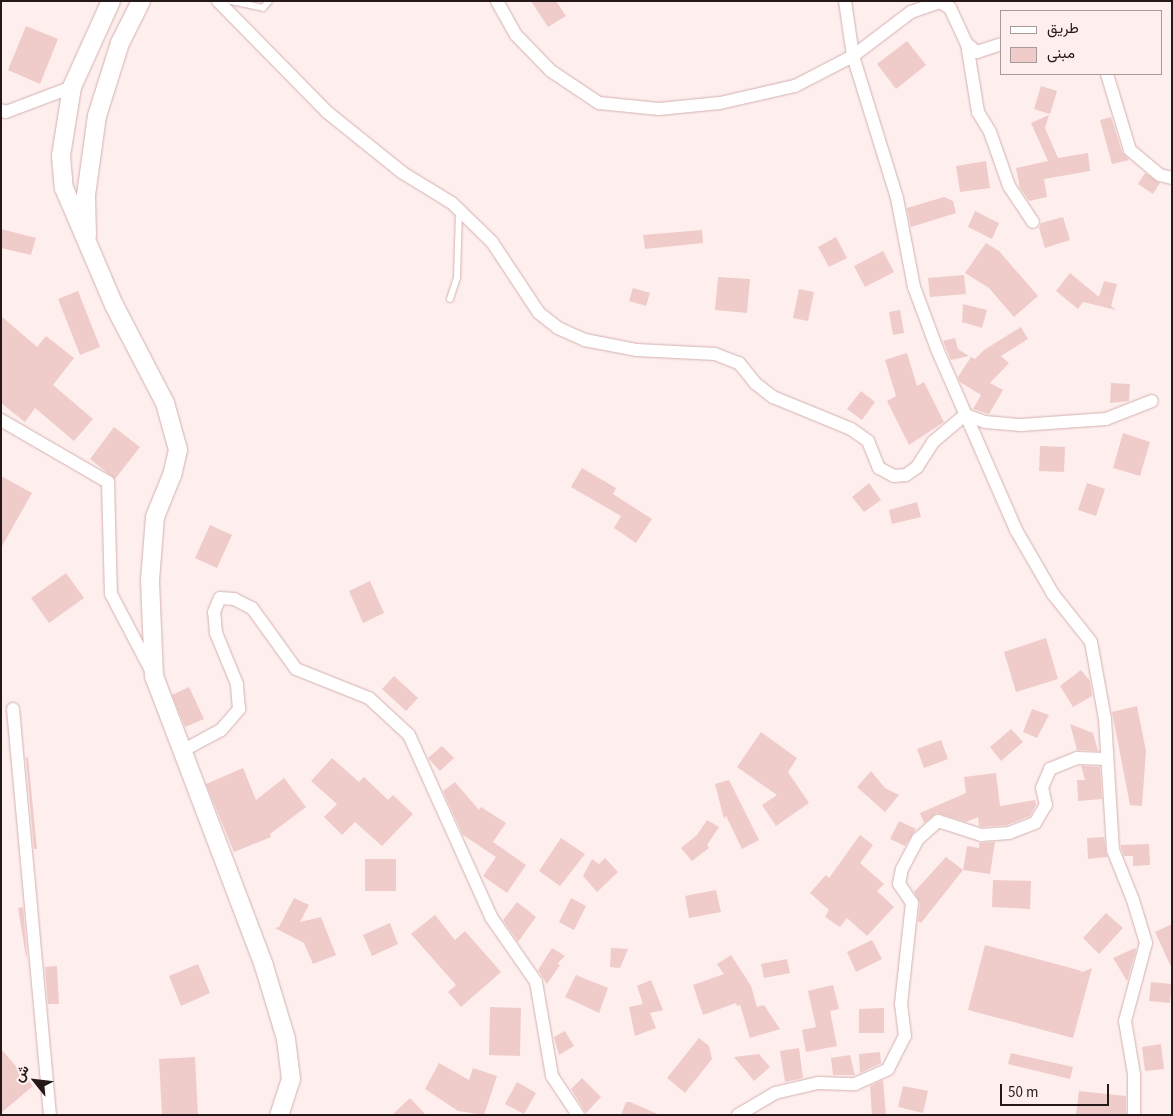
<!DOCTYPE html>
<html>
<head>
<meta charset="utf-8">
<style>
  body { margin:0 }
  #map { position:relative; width:1173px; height:1116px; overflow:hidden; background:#feefee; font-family:"Source Sans 3",Vazirmatn,sans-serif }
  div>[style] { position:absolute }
  .building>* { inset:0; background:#efcbc9 }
  .roads { filter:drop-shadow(0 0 1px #d4b0af) drop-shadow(0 0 1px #d4b0af) }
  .lane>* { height:6px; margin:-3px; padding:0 3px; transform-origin:3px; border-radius:3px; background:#fff }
  .street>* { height:12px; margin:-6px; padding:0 6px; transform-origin:6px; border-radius:6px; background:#fff }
  .secondary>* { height:18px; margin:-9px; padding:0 9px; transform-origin:9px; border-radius:9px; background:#fff }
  span { translate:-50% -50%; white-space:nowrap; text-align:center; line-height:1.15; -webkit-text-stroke:5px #feefee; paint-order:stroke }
  .frame { position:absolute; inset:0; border:2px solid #251818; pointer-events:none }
  .legend { position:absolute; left:1000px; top:10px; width:162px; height:65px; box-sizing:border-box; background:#feefee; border:1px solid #a79998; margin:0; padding:6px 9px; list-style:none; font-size:15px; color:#251818 }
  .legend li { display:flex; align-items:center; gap:10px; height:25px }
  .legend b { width:25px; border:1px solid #a79998 }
  .north { position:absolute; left:10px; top:1056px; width:50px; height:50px; -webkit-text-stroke:4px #feefee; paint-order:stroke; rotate:299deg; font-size:14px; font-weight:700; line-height:20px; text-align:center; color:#251818 }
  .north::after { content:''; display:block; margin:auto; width:18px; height:22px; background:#251818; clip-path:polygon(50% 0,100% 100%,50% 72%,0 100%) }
  .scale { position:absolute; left:1000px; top:1084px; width:109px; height:22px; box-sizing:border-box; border:2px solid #251818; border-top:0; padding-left:6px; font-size:15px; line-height:18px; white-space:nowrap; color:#251818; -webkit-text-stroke:4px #feefee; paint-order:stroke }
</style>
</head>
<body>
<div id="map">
  <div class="building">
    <i style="clip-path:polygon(531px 1px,556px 1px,566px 16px,548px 27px)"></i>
    <i style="clip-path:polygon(26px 26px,58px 39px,40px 84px,8px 70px)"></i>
    <i style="clip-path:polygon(907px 41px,926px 65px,896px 89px,877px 64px)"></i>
    <i style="clip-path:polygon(1041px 86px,1057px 91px,1050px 114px,1034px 109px)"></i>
    <i style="clip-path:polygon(1049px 115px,1045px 128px,1058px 158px,1088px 153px,1090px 171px,1044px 179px,1047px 197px,1029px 201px,1020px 188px,1016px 168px,1048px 161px,1031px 123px)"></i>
    <i style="clip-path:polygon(1111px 117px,1122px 152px,1129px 160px,1112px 164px,1100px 120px)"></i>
    <i style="clip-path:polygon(986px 161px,990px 188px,960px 192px,956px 166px)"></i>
    <i style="clip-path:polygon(1145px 173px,1160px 183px,1153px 194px,1138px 184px)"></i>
    <i style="clip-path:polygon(944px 197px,953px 201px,956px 213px,911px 227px,907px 208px)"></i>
    <i style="clip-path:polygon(975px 211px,999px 223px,992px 239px,968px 227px)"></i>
    <i style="clip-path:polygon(1063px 217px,1070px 240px,1045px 248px,1039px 228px,1041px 223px)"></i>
    <i style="clip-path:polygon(1px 229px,36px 238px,31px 255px,1px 248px)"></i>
    <i style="clip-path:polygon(702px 230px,703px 243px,645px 249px,643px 235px)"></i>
    <i style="clip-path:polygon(836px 237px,847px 258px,829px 267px,818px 247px)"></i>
    <i style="clip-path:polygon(986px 243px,999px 251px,1038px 296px,1014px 317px,989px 288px,965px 273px)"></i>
    <i style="clip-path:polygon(883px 251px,894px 272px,865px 287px,854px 266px)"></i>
    <i style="clip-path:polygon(1070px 273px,1099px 297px,1104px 281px,1117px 284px,1111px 306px,1116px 310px,1083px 302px,1078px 309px,1056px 291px)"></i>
    <i style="clip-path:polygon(964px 275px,966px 294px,930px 297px,928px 278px)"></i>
    <i style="clip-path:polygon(718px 277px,750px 279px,747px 313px,715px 310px)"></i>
    <i style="clip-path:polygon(633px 288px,650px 293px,646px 306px,629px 301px)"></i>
    <i style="clip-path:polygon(799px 289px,814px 292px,808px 321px,793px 318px)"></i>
    <i style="clip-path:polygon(78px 291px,100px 347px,80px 355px,58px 299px)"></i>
    <i style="clip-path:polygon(963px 304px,987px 310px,982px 328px,962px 322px)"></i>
    <i style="clip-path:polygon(900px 310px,904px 333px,893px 335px,889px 312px)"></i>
    <i style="clip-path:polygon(1px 316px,37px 347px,46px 336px,74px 358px,53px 385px,93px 419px,74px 441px,35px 408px,25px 422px,1px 403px)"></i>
    <i style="clip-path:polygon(1021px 327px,1028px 339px,1001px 356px,1009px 363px,990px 383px,1003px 390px,989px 414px,973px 409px,981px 395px,960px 382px,958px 377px,971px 357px,975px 359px,984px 350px)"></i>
    <i style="clip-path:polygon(955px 338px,958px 349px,969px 356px,951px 360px,943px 341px)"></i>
    <i style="clip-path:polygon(907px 353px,917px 386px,924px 382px,944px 422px,909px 445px,887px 401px,896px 396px,885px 360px)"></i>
    <i style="clip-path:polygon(1111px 383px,1130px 384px,1129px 401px,1110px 403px)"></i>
    <i style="clip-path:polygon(861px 391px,875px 402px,862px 420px,847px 409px)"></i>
    <i style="clip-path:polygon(114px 427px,140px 447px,115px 479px,90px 459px)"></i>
    <i style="clip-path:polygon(1123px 433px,1150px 442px,1140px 476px,1113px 468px)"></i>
    <i style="clip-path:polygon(1040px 446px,1065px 447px,1064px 472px,1039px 471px)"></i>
    <i style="clip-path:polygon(582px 468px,616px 488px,613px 494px,652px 519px,636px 543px,614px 528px,621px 516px,571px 487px)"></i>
    <i style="clip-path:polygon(1px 476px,32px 493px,1px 548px)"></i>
    <i style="clip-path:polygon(869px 483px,881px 500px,864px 512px,852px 497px)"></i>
    <i style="clip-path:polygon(1087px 483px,1105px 489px,1096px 516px,1078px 510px)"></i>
    <i style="clip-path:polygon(917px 502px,921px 517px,892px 524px,889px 510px)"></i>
    <i style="clip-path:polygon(210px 525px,232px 535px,217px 568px,195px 558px)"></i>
    <i style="clip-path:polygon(66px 573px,84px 598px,49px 623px,31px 598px)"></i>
    <i style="clip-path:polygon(370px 581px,384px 613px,363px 623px,349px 591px)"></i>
    <i style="clip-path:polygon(1046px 638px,1058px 679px,1016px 692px,1004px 652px)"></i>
    <i style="clip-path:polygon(1081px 670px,1090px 681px,1092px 696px,1073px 707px,1060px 686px)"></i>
    <i style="clip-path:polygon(394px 676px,418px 698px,406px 711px,382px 689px)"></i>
    <i style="clip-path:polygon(189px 687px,204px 719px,185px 727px,172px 695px)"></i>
    <i style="clip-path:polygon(1137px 706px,1146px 751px,1142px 806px,1130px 805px,1112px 712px)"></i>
    <i style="clip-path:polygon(1032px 709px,1049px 715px,1037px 738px,1023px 732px)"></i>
    <i style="clip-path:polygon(1070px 724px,1093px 733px,1098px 751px,1077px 750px)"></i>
    <i style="clip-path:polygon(1011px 729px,1023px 742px,1001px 761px,990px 747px)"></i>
    <i style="clip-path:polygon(761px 732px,797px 758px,788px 772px,809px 803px,776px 826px,762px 805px,777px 795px,737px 767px)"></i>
    <i style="clip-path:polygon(941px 740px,948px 759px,924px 768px,917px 749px)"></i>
    <i style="clip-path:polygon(442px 746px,454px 758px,440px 771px,428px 758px)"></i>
    <i style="clip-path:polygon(28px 757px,37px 849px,34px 849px,26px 758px)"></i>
    <i style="clip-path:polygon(332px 758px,359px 782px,364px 777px,388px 800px,393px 795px,413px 814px,382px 846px,355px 822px,342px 835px,324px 817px,337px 804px,311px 781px)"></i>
    <i style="clip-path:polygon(1081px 766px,1100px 767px,1102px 799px,1078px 801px,1077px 780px,1085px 780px)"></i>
    <i style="clip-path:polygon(243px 768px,256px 800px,284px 778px,306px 807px,270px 834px,271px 837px,234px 852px,206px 784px)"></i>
    <i style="clip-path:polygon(871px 771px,885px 788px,899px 795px,885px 812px,857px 787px)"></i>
    <i style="clip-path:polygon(996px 773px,1000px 806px,1035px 800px,1036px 805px,1030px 816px,1007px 825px,982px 827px,979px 826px,978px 817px,966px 822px,937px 813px,924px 823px,920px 813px,966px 793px,964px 777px)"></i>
    <i style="clip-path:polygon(729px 780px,759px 840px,742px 849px,726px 816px,724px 819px,715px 784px)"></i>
    <i style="clip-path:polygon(455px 782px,479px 810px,481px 807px,506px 823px,493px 842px,526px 865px,507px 893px,483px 876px,496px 857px,463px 835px,443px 791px)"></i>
    <i style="clip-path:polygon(707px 820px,719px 827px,707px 845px,709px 848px,692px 861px,681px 848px,697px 835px)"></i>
    <i style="clip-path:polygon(899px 821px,916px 829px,905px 846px,890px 839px)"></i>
    <i style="clip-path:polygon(860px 835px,873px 845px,860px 863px,884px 884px,877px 891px,894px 907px,867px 936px,847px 918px,840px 927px,825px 917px,829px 910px,810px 893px,826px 875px,829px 878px)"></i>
    <i style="clip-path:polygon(1104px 837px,1107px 857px,1088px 859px,1087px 838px)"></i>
    <i style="clip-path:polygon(561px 838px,585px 854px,560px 886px,539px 871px)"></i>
    <i style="clip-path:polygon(995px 842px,990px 874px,963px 870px,967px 846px,979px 848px,979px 843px)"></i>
    <i style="clip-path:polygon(1149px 844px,1150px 865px,1133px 866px,1133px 856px,1124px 856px,1121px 848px,1121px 845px)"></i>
    <i style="clip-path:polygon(946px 857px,963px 870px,921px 923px,918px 921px,920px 903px,914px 892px)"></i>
    <i style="clip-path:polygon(605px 858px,618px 872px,597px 892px,583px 876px,592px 859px,599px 864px)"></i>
    <i style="clip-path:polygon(365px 859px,396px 859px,396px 891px,365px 891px)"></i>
    <i style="clip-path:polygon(993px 880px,1031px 881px,1030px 909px,992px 907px)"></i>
    <i style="clip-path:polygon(716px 890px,721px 912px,689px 918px,685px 896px)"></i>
    <i style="clip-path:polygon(294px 898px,309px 905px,300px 922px,321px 917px,336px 955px,313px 964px,304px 943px,275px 928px,279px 927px)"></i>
    <i style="clip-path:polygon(571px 898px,586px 906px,574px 930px,559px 922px)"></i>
    <i style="clip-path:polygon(517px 902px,536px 917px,518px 942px,503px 920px)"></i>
    <i style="clip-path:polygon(23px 907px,27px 957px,26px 957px,18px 908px)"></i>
    <i style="clip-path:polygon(1106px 913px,1123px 928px,1099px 954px,1083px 938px)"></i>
    <i style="clip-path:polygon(435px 915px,455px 940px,465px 931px,501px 972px,461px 1007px,448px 992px,456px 985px,411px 934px)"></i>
    <i style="clip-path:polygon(390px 923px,398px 944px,372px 956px,363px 935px)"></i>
    <i style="clip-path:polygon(1172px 924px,1172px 969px,1155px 932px)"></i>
    <i style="clip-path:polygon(872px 940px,882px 959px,856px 972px,847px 952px)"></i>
    <i style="clip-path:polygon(985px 945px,1082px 971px,1080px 973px,1092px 968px,1073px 1038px,968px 1010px)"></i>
    <i style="clip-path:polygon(552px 948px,565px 956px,557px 964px,560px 965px,547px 984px,538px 970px)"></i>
    <i style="clip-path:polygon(611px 948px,628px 949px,620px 968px,610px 967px)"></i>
    <i style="clip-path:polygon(1135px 948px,1136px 950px,1127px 981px,1113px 958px)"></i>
    <i style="clip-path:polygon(731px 955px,751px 986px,757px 1007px,764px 1005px,780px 1029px,750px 1038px,740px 1005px,737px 1006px,736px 1003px,703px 1015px,693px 985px,724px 974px,717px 964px)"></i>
    <i style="clip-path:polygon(787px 959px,790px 973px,764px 978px,761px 964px)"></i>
    <i style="clip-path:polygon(198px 964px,210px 993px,181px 1006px,169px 976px)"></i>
    <i style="clip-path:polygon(57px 966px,59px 1004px,48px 1004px,45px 967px)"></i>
    <i style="clip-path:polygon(576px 975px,608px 988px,599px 1013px,565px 997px)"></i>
    <i style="clip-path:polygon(651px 980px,663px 1010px,650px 1013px,656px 1028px,635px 1036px,629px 1007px,643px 1004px,637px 986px)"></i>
    <i style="clip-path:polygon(1151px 982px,1172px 984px,1170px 1003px,1149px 1001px)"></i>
    <i style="clip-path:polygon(833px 985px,839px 1009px,830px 1011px,837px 1046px,806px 1052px,802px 1030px,816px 1027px,808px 991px)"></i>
    <i style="clip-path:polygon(490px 1007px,521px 1008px,520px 1056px,489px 1055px)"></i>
    <i style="clip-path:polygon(884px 1008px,884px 1033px,859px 1033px,859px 1009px)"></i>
    <i style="clip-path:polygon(565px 1031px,574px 1046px,559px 1055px,554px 1037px)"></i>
    <i style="clip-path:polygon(699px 1038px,709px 1046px,712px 1059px,685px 1093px,667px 1078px)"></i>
    <i style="clip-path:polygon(1161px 1044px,1164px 1069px,1145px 1071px,1142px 1047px)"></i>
    <i style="clip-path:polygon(799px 1048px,803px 1078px,785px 1082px,780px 1051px)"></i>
    <i style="clip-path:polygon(1px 1049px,33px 1086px,1px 1113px)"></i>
    <i style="clip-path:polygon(880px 1052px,881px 1063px,860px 1073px,859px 1054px)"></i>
    <i style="clip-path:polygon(1011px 1053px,1073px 1067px,1070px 1079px,1008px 1064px)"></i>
    <i style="clip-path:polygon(759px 1054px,770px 1067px,754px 1081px,734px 1057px)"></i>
    <i style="clip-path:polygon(850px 1055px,855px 1075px,833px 1075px,831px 1058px)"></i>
    <i style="clip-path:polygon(195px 1057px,198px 1115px,162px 1115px,159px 1059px)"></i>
    <i style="clip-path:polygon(439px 1063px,469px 1080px,473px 1068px,497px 1076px,484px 1115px,458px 1111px,425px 1089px)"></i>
    <i style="clip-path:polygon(582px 1078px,601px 1097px,586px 1113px,571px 1089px)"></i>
    <i style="clip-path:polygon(883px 1080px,886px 1115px,872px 1115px,870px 1086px)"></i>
    <i style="clip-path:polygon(517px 1082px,536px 1093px,524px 1114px,505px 1104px)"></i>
    <i style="clip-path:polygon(903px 1086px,928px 1091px,923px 1113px,898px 1107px)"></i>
    <i style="clip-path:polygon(1079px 1091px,1126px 1096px,1126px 1115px,1076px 1115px)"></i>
    <i style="clip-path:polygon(410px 1098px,426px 1115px,392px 1115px)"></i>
    <i style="clip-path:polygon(626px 1102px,630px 1102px,660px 1115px,621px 1115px)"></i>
  </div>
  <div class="roads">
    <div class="lane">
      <i style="left:231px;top:1px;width:33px;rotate:12deg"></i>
      <i style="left:263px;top:8px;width:9px;rotate:-49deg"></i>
      <i style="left:450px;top:299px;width:22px;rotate:-72deg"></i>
      <i style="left:457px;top:278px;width:67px;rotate:-88.3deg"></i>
    </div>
    <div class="street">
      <i style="left:218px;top:1px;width:156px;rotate:45.5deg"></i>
      <i style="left:327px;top:112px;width:97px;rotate:38.8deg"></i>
      <i style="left:403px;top:173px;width:57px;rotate:31.5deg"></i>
      <i style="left:452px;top:203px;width:56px;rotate:44.3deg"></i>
      <i style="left:492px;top:242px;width:85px;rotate:56.5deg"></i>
      <i style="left:539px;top:313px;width:24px;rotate:38deg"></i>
      <i style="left:558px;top:328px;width:30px;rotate:24deg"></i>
      <i style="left:585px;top:340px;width:53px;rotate:10.9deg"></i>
      <i style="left:637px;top:350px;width:78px;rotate:2.9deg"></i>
      <i style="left:715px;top:354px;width:26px;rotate:21deg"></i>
      <i style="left:739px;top:363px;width:26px;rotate:51deg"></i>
      <i style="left:755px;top:383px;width:23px;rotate:38deg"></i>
      <i style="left:773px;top:397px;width:84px;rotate:22.3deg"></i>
      <i style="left:851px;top:429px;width:21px;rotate:35deg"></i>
      <i style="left:868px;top:441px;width:29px;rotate:68deg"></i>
      <i style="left:879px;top:468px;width:17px;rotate:28deg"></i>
      <i style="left:894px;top:476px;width:12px;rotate:-5deg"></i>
      <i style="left:906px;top:475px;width:14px;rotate:-36deg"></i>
      <i style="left:917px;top:467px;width:30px;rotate:-57deg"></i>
      <i style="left:933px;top:442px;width:42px;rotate:-40.2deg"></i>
      <i style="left:965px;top:415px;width:21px;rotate:19deg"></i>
      <i style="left:985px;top:422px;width:36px;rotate:5deg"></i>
      <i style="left:1021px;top:425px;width:85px;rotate:-4deg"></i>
      <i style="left:1106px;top:419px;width:49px;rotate:-21.4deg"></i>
      <i style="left:497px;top:1px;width:39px;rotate:61deg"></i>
      <i style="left:516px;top:35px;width:50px;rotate:45.8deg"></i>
      <i style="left:551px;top:71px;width:58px;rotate:33.7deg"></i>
      <i style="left:599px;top:103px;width:60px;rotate:5.7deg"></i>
      <i style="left:659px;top:109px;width:61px;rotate:-5.6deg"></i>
      <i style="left:720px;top:103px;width:77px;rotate:-12.8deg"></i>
      <i style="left:795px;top:86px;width:65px;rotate:-27.3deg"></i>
      <i style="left:853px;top:56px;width:73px;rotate:-37.2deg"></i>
      <i style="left:911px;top:12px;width:31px;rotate:-19deg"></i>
      <i style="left:940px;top:2px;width:12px;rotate:31deg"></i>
      <i style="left:950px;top:8px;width:40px;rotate:65deg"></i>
      <i style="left:967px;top:44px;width:13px;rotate:39deg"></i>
      <i style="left:977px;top:52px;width:26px;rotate:-18deg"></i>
      <i style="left:845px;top:1px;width:56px;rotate:81.7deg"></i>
      <i style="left:853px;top:56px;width:149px;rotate:72.8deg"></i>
      <i style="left:897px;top:198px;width:91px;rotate:79.2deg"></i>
      <i style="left:914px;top:287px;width:66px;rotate:69.6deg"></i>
      <i style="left:937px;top:349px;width:197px;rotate:66.4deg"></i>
      <i style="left:1016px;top:530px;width:74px;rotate:60deg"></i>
      <i style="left:1053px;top:594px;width:61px;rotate:51.6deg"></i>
      <i style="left:1091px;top:642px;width:78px;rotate:79.7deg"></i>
      <i style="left:1105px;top:719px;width:131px;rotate:86.5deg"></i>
      <i style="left:1113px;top:850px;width:54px;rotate:68.2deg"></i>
      <i style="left:1133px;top:900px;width:45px;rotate:73.2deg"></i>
      <i style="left:1146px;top:943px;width:81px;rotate:105.1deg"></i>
      <i style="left:1125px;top:1021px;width:54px;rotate:80.4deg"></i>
      <i style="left:1134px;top:1074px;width:41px;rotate:90deg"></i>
      <i style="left:967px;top:44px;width:69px;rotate:80.8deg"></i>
      <i style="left:978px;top:112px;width:23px;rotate:59deg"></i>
      <i style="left:990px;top:132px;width:57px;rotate:70.6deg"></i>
      <i style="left:1009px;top:186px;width:43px;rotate:56.3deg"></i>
      <i style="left:1107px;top:74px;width:79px;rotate:73.2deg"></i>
      <i style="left:1130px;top:150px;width:39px;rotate:40deg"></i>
      <i style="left:1160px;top:175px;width:12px;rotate:14deg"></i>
      <i style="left:1px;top:110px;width:5px;rotate:22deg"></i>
      <i style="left:6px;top:112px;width:71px;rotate:-20.7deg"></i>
      <i style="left:1px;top:420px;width:124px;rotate:30.1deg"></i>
      <i style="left:108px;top:482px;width:112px;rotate:88.5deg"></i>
      <i style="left:111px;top:594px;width:88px;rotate:62.3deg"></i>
      <i style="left:13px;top:709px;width:408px;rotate:84.8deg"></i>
      <i style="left:182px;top:751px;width:44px;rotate:-28.3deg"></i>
      <i style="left:221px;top:730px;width:28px;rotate:-49deg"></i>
      <i style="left:239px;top:709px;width:25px;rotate:-95deg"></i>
      <i style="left:237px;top:684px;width:55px;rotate:-112.4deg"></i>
      <i style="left:216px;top:633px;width:21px;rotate:-95deg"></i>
      <i style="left:214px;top:612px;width:15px;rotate:-67deg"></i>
      <i style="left:220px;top:598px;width:14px;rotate:4deg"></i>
      <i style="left:234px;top:599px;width:20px;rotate:27deg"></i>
      <i style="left:252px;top:608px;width:75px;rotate:54.2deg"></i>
      <i style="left:296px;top:669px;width:79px;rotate:21.7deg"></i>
      <i style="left:369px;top:698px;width:54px;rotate:42.8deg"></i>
      <i style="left:409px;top:735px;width:200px;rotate:65.7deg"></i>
      <i style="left:491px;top:917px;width:79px;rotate:55.3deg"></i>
      <i style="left:536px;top:982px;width:95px;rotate:80.3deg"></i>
      <i style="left:552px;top:1076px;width:47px;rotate:56.3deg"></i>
      <i style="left:738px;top:1115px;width:43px;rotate:-30.7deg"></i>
      <i style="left:775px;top:1093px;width:44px;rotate:-13.1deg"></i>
      <i style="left:818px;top:1083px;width:37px;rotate:2deg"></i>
      <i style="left:855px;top:1084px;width:36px;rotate:-24deg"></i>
      <i style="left:888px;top:1069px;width:37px;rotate:-63deg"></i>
      <i style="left:905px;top:1036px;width:32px;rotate:-97deg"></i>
      <i style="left:901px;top:1004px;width:102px;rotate:-83.8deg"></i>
      <i style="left:912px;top:903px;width:23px;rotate:-124deg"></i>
      <i style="left:899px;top:884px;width:15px;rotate:-79deg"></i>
      <i style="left:902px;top:869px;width:34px;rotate:-62deg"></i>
      <i style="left:918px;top:839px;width:27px;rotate:-42deg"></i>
      <i style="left:938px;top:821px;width:45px;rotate:18deg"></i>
      <i style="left:981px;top:835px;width:28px;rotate:-4deg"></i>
      <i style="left:1009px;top:833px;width:28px;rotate:-21deg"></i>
      <i style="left:1035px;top:823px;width:21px;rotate:-59deg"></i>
      <i style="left:1046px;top:805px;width:17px;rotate:-103deg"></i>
      <i style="left:1042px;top:788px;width:21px;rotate:-67deg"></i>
      <i style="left:1050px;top:769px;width:29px;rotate:-22deg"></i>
      <i style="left:1077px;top:758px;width:29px;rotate:2deg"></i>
    </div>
    <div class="secondary">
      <i style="left:111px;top:1px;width:94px;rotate:114.4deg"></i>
      <i style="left:72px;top:87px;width:70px;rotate:99.1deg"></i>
      <i style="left:61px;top:156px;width:32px;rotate:85deg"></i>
      <i style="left:64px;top:188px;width:127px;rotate:66.9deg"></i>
      <i style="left:114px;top:305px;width:110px;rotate:62.5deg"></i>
      <i style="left:165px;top:403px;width:49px;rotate:74.5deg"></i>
      <i style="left:178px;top:450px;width:26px;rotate:103deg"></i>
      <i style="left:172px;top:475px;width:45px;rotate:112deg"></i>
      <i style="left:155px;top:517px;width:64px;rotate:94.5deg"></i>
      <i style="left:150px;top:581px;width:95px;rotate:87.6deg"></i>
      <i style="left:154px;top:676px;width:310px;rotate:69.2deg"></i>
      <i style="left:264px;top:966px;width:76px;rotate:73.2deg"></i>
      <i style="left:286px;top:1039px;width:40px;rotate:82.9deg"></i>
      <i style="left:291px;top:1079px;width:38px;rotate:108deg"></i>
      <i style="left:87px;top:236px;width:41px;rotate:-91.4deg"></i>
      <i style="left:86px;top:195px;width:80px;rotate:-82.1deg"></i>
      <i style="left:97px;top:116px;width:77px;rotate:-72.5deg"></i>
      <i style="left:120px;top:43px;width:47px;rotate:-63.4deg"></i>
    </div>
  </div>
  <div class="frame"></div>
  <ul class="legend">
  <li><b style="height:6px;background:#fff"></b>طريق</li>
  <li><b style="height:14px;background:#efcbc9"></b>مبنى</li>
  </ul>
  <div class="north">ش</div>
  <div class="scale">50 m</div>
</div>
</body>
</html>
